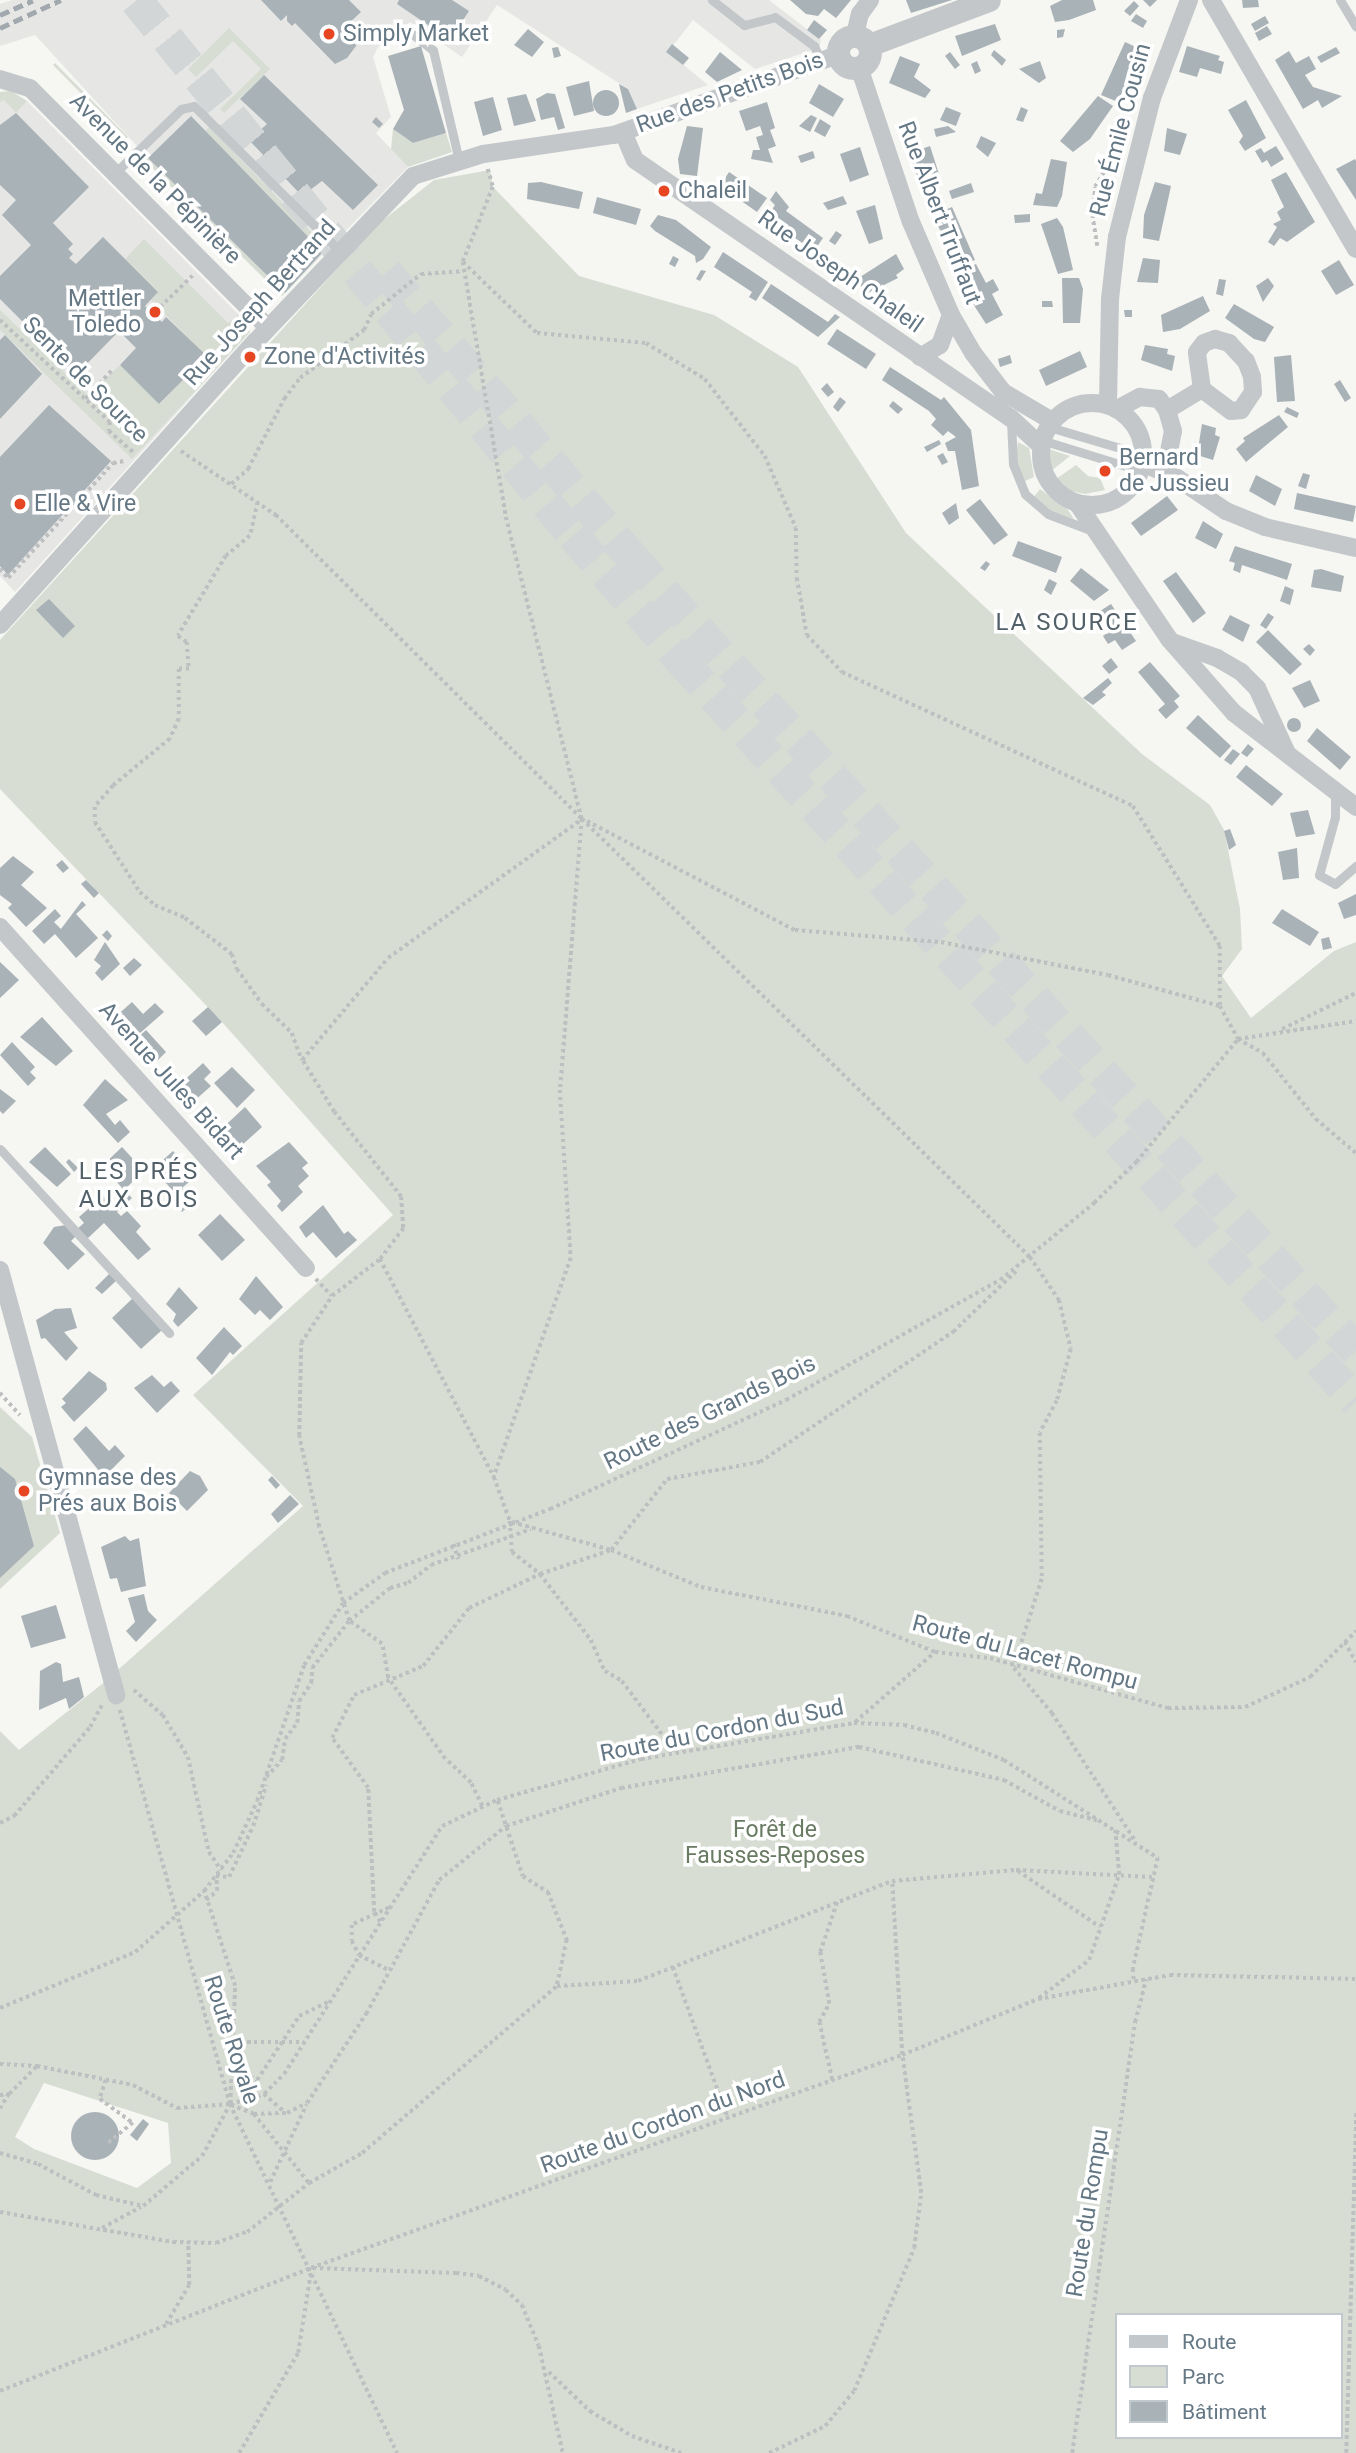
<!DOCTYPE html>
<html>
<head>
<meta charset="utf-8">
<style>
  body { margin:0 }
  #map { position:relative; width:1356px; height:2453px; overflow:hidden; background:#f6f6f2; font-family:Roboto,sans-serif }
  div>[style] { position:absolute }
  .built>* { inset:0; background:#e6e7e5 }
  .green>* { inset:0; background:#d7ddd3 }
  .building>* { inset:0; background:#a9b2b7 }
  .round { border-radius:50% }
  .motorway-tunnel>* { height:33px; margin-top:-16.5px; transform-origin:0; background:repeating-linear-gradient(90deg,#d2d6d6 0 33px,transparent 0 50px) }
  .path>* { height:3.5px; margin-top:-1.75px; transform-origin:0; background:repeating-linear-gradient(90deg,#bdbfc1 0 3.5px,transparent 0 7px) }
  .service>* { height:9px; margin:-4.5px; padding:0 4.5px; transform-origin:4.5px; border-radius:4.5px; background:#c3c7ca }
  .minor>* { height:18px; margin:-9px; padding:0 9px; transform-origin:9px; border-radius:9px; background:#c3c7ca }
  .minor>.ring { margin:-9px; padding:0; box-sizing:content-box; background:none; border:18px solid #c3c7ca; border-radius:50% }
  .tertiary>* { height:23px; margin:-11.5px; padding:0 11.5px; transform-origin:11.5px; border-radius:11.5px; background:#c3c7ca }
  .tertiary>.ring { margin:-11.5px; padding:0; box-sizing:content-box; background:none; border:23px solid #c3c7ca; border-radius:50% }
  .rail>* { height:5px; margin-top:-2.5px; transform-origin:0; background:repeating-linear-gradient(90deg,#a1a9ae 0 10px,transparent 0 15px) }
  .dots>* { width:19px; height:19px; translate:-50% -50%; box-sizing:border-box; border:4px solid #fff; border-radius:50% }
  span { translate:-50% -50%; white-space:nowrap; text-align:center; line-height:1.15; -webkit-text-stroke:7px #fff; paint-order:stroke }
  .poi-label { font-size:23px; color:#647784 }
  .left { translate:0 -50%; text-align:left }
  .right { translate:-100% -50%; text-align:right }
  .street-label { font-size:23px; color:#647784 }
  .park-label { font-size:23px; color:#697b63 }
  .neighbourhood-label { font-size:24px; color:#526069; letter-spacing:2px }
  .legend { position:absolute; left:1115px; top:2313px; width:228px; height:126px; box-sizing:border-box; background:#fff; border:2px solid #c1c9ce; margin:0; padding:9px 12px; list-style:none; font-size:21px; color:#647784 }
  .legend li { display:flex; align-items:center; gap:14px; height:35px }
  .legend b { width:35px; border:2px solid #c1c9ce }
</style>
</head>
<body>
<div id="map">
  <div class="built">
    <i style="clip-path:polygon(12px 0,769px 0,821px 40px,819px 48px,755px 69px,693px 20px,668px 52px,708px 85px,637px 109px,628px 89px,497px 5px,462px 57px,410px 22px,378px 47px,373px 57px,391px 117px,376px 133px,408px 167px,285px 293px,148px 158px,35px 35px,0 46px,0 4px)"></i>
    <i style="clip-path:polygon(0 92px,27px 101px,249px 325px,250px 332px,15px 592px,0 576px)"></i>
  </div>
  <div class="green">
    <i style="clip-path:polygon(229px 28px,270px 69px,224px 113px,220px 109px,261px 69px,233px 41px,196px 77px,188px 69px)"></i>
    <i style="clip-path:polygon(55px 63px,128px 137px,126px 139px,53px 65px)"></i>
    <i style="clip-path:polygon(11px 91px,27px 101px,16px 113px,4px 100px,0 102px,0 92px)"></i>
    <i style="clip-path:polygon(209px 127px,315px 236px,314px 243px,205px 131px)"></i>
    <i style="clip-path:polygon(393px 129px,413px 143px,446px 133px,452px 152px,408px 167px,391px 149px)"></i>
    <i style="clip-path:polygon(148px 158px,285px 293px,282px 296px,145px 161px)"></i>
    <i style="clip-path:polygon(evenodd,490px 170px,493px 187px,579px 276px,714px 315px,798px 367px,906px 533px,1142px 754px,1210px 805px,1224px 830px,1240px 909px,1242px 949px,1222px 976px,1251px 1018px,1334px 951px,1356px 942px,1356px 2453px,0 2453px,0 1731px,19px 1750px,102px 1684px,303px 1506px,193px 1395px,393px 1215px,222px 1022px,0 789px,0 640px,377px 225px,434px 180px,490px 170px,44px 2083px,168px 2123px,171px 2163px,137px 2188px,34px 2149px,15px 2137px,44px 2083px,490px 170px,1116px 2315px,1340px 2315px,1340px 2437px,1116px 2437px,1116px 2315px)"></i>
    <i style="clip-path:polygon(144px 239px,228px 323px,238px 315px,250px 332px,132px 459px,0 330px,0 310px,88px 395px,120px 365px,160px 404px,206px 356px,151px 300px,158px 291px,125px 259px)"></i>
    <i style="clip-path:polygon(1018px 442px,1029px 448px,1034px 477px,1023px 482px,1016px 460px)"></i>
    <i style="clip-path:polygon(1045px 448px,1070px 456px,1051px 471px,1044px 459px)"></i>
    <i style="clip-path:polygon(1076px 465px,1088px 476px,1100px 478px,1105px 490px,1085px 494px,1065px 490px,1056px 479px)"></i>
    <i style="clip-path:polygon(1040px 489px,1068px 510px,1074px 519px,1050px 511px,1033px 498px)"></i>
    <i style="clip-path:polygon(0 1407px,32px 1437px,60px 1533px,0 1589px)"></i>
  </div>
  <div class="building">
    <i style="clip-path:polygon(261px 0,349px 0,361px 12px,345px 27px,359px 42px,347px 58px,335px 64px,295px 23px,292px 26px,287px 21px,287px 15px,281px 21px)"></i>
    <i style="clip-path:polygon(399px 0,452px 0,469px 11px,450px 40px,397px 4px)"></i>
    <i style="clip-path:polygon(790px 0,851px 0,836px 18px,824px 9px,818px 16px,806px 14px)"></i>
    <i style="clip-path:polygon(906px 0,952px 0,911px 13px)"></i>
    <i style="clip-path:polygon(1093px 0,1096px 10px,1069px 20px,1055px 22px,1050px 6px,1062px 0)"></i>
    <i style="clip-path:polygon(1143px 0,1157px 0,1150px 7px)"></i>
    <i style="clip-path:polygon(1242px 0,1258px 0,1259px 7px,1243px 8px)"></i>
    <i style="clip-path:polygon(1134px 1px,1139px 6px,1130px 16px,1124px 11px)"></i>
    <i style="clip-path:polygon(1136px 14px,1147px 21px,1143px 28px,1131px 21px)"></i>
    <i style="clip-path:polygon(1265px 16px,1269px 23px,1255px 31px,1251px 24px)"></i>
    <i style="clip-path:polygon(814px 20px,827px 30px,819px 39px,807px 30px)"></i>
    <i style="clip-path:polygon(484px 24px,489px 43px,484px 44px,480px 30px)"></i>
    <i style="clip-path:polygon(995px 24px,1001px 40px,962px 56px,955px 36px)"></i>
    <i style="clip-path:polygon(1267px 26px,1272px 34px,1259px 41px,1255px 33px)"></i>
    <i style="clip-path:polygon(528px 29px,544px 42px,532px 57px,514px 45px)"></i>
    <i style="clip-path:polygon(1065px 29px,1063px 37px,1057px 38px,1057px 30px)"></i>
    <i style="clip-path:polygon(1125px 42px,1140px 49px,1118px 102px,1101px 95px)"></i>
    <i style="clip-path:polygon(672px 44px,689px 58px,683px 65px,666px 52px)"></i>
    <i style="clip-path:polygon(421px 46px,446px 133px,413px 143px,393px 129px,404px 110px,388px 56px)"></i>
    <i style="clip-path:polygon(1187px 46px,1220px 56px,1218px 60px,1224px 62px,1221px 74px,1200px 68px,1197px 77px,1179px 72px)"></i>
    <i style="clip-path:polygon(558px 47px,561px 56px,554px 58px,552px 48px)"></i>
    <i style="clip-path:polygon(1336px 47px,1340px 53px,1321px 63px,1317px 57px)"></i>
    <i style="clip-path:polygon(994px 50px,1006px 60px,1002px 66px,991px 55px)"></i>
    <i style="clip-path:polygon(1289px 51px,1296px 63px,1309px 56px,1316px 69px,1305px 75px,1313px 87px,1342px 96px,1322px 108px,1318px 100px,1303px 109px,1275px 60px)"></i>
    <i style="clip-path:polygon(720px 52px,742px 70px,717px 82px,705px 72px)"></i>
    <i style="clip-path:polygon(950px 52px,960px 65px,955px 69px,945px 56px)"></i>
    <i style="clip-path:polygon(900px 56px,920px 64px,914px 77px,931px 90px,925px 98px,889px 83px)"></i>
    <i style="clip-path:polygon(977px 61px,981px 71px,975px 74px,971px 64px)"></i>
    <i style="clip-path:polygon(1040px 61px,1046px 78px,1039px 83px,1019px 69px)"></i>
    <i style="clip-path:polygon(264px 75px,378px 185px,353px 210px,322px 181px,302px 196px,249px 140px,267px 124px,240px 99px)"></i>
    <i style="clip-path:polygon(589px 81px,594px 111px,574px 116px,566px 87px)"></i>
    <i style="clip-path:polygon(619px 84px,628px 89px,637px 109px,626px 113px)"></i>
    <i style="clip-path:polygon(819px 84px,844px 99px,833px 117px,809px 103px)"></i>
    <i class="round" style="left:593px;top:90px;width:26px;height:26px"></i>
    <i style="clip-path:polygon(547px 93px,555px 94px,565px 128px,558px 130px,554px 117px,541px 120px,536px 99px)"></i>
    <i style="clip-path:polygon(526px 94px,536px 121px,514px 126px,507px 98px)"></i>
    <i style="clip-path:polygon(1098px 96px,1113px 106px,1090px 139px,1073px 152px,1060px 141px)"></i>
    <i style="clip-path:polygon(493px 97px,502px 130px,483px 136px,474px 102px)"></i>
    <i style="clip-path:polygon(1246px 100px,1266px 138px,1245px 151px,1239px 142px,1243px 136px,1228px 110px)"></i>
    <i style="clip-path:polygon(767px 102px,775px 128px,770px 130px,776px 146px,768px 149px,773px 163px,751px 159px,753px 150px,760px 150px,756px 137px,763px 135px,760px 126px,746px 131px,739px 111px)"></i>
    <i style="clip-path:polygon(946px 107px,961px 113px,956px 126px,940px 120px)"></i>
    <i style="clip-path:polygon(1021px 107px,1028px 110px,1023px 122px,1016px 120px)"></i>
    <i style="clip-path:polygon(16px 113px,89px 187px,53px 223px,73px 244px,68px 249px,73px 254px,69px 258px,76px 264px,103px 237px,158px 292px,145px 306px,162px 322px,166px 317px,207px 356px,159px 404px,120px 365px,136px 348px,119px 331px,76px 375px,0 299px,0 276px,31px 245px,2px 215px,16px 200px,0 185px,0 125px)"></i>
    <i style="clip-path:polygon(811px 115px,817px 118px,810px 132px,799px 126px)"></i>
    <i style="clip-path:polygon(191px 116px,323px 252px,285px 293px,148px 158px)"></i>
    <i style="clip-path:polygon(376px 117px,383px 124px,379px 128px,372px 122px)"></i>
    <i style="clip-path:polygon(820px 119px,831px 126px,825px 137px,814px 131px)"></i>
    <i style="clip-path:polygon(687px 126px,703px 128px,697px 176px,680px 174px,678px 159px)"></i>
    <i style="clip-path:polygon(948px 126px,956px 132px,936px 137px,934px 129px)"></i>
    <i style="clip-path:polygon(1167px 128px,1187px 134px,1180px 155px,1164px 151px)"></i>
    <i style="clip-path:polygon(981px 136px,996px 143px,988px 157px,976px 147px)"></i>
    <i style="clip-path:polygon(930px 146px,939px 174px,919px 181px,910px 153px)"></i>
    <i style="clip-path:polygon(1276px 146px,1284px 159px,1271px 167px,1267px 160px,1262px 163px,1255px 151px,1261px 148px,1264px 153px)"></i>
    <i style="clip-path:polygon(860px 147px,869px 175px,850px 182px,840px 154px)"></i>
    <i style="clip-path:polygon(813px 151px,815px 158px,801px 163px,798px 156px)"></i>
    <i style="clip-path:polygon(1051px 159px,1067px 162px,1062px 196px,1057px 207px,1033px 205px,1036px 193px,1042px 194px)"></i>
    <i style="clip-path:polygon(1355px 159px,1356px 161px,1356px 200px,1336px 169px)"></i>
    <i style="clip-path:polygon(729px 172px,767px 198px,757px 212px,720px 186px)"></i>
    <i style="clip-path:polygon(1286px 172px,1315px 222px,1287px 242px,1280px 238px,1274px 246px,1268px 242px,1277px 227px,1273px 224px,1281px 220px,1277px 212px,1284px 207px,1271px 180px)"></i>
    <i style="clip-path:polygon(541px 182px,583px 192px,579px 209px,527px 199px,528px 183px)"></i>
    <i style="clip-path:polygon(1155px 182px,1171px 186px,1159px 241px,1143px 238px,1144px 215px)"></i>
    <i style="clip-path:polygon(971px 183px,974px 192px,952px 199px,949px 191px)"></i>
    <i style="clip-path:polygon(776px 191px,789px 207px,786px 211px,823px 238px,814px 251px,766px 218px,775px 205px,770px 200px)"></i>
    <i style="clip-path:polygon(843px 196px,847px 204px,828px 210px,823px 203px)"></i>
    <i style="clip-path:polygon(597px 197px,641px 209px,636px 225px,593px 213px)"></i>
    <i style="clip-path:polygon(875px 205px,883px 239px,869px 244px,856px 211px)"></i>
    <i style="clip-path:polygon(952px 207px,975px 260px,959px 267px,937px 224px,936px 214px)"></i>
    <i style="clip-path:polygon(1030px 214px,1030px 222px,1015px 223px,1014px 215px)"></i>
    <i style="clip-path:polygon(658px 215px,676px 220px,711px 247px,703px 259px,696px 263px,695px 256px,655px 231px,650px 226px)"></i>
    <i style="clip-path:polygon(1057px 218px,1063px 227px,1073px 270px,1058px 274px,1041px 224px)"></i>
    <i style="clip-path:polygon(836px 231px,842px 235px,835px 245px,829px 241px)"></i>
    <i style="clip-path:polygon(723px 252px,768px 282px,756px 301px,749px 297px,752px 292px,714px 267px)"></i>
    <i style="clip-path:polygon(896px 254px,904px 269px,896px 275px,898px 278px,866px 294px,857px 279px)"></i>
    <i style="clip-path:polygon(673px 256px,679px 259px,675px 267px,669px 264px)"></i>
    <i style="clip-path:polygon(1143px 258px,1160px 260px,1158px 283px,1137px 282px)"></i>
    <i style="clip-path:polygon(1339px 260px,1354px 285px,1336px 295px,1321px 271px)"></i>
    <i style="clip-path:polygon(976px 264px,986px 283px,993px 279px,999px 290px,992px 294px,1003px 315px,986px 324px,968px 296px,971px 295px,961px 271px)"></i>
    <i style="clip-path:polygon(701px 270px,706px 271px,700px 281px,696px 279px)"></i>
    <i style="clip-path:polygon(1062px 278px,1079px 278px,1083px 289px,1080px 323px,1063px 323px)"></i>
    <i style="clip-path:polygon(1268px 278px,1274px 286px,1263px 302px,1256px 286px)"></i>
    <i style="clip-path:polygon(1219px 279px,1226px 280px,1223px 296px,1216px 294px)"></i>
    <i style="clip-path:polygon(771px 284px,828px 322px,835px 314px,840px 317px,818px 337px,762px 298px)"></i>
    <i style="clip-path:polygon(1203px 296px,1210px 311px,1180px 329px,1163px 332px,1161px 315px)"></i>
    <i style="clip-path:polygon(1042px 301px,1052px 301px,1053px 307px,1042px 307px)"></i>
    <i style="clip-path:polygon(1234px 304px,1274px 327px,1265px 342px,1254px 339px,1225px 318px)"></i>
    <i style="clip-path:polygon(1124px 310px,1132px 310px,1132px 317px,1125px 317px)"></i>
    <i style="clip-path:polygon(837px 329px,876px 354px,866px 369px,827px 344px)"></i>
    <i style="clip-path:polygon(5px 335px,42px 374px,0 419px,0 340px)"></i>
    <i style="clip-path:polygon(1145px 345px,1168px 349px,1167px 354px,1175px 356px,1172px 371px,1141px 360px)"></i>
    <i style="clip-path:polygon(1080px 351px,1087px 367px,1046px 386px,1039px 370px)"></i>
    <i style="clip-path:polygon(1010px 355px,1012px 363px,1000px 367px,998px 359px)"></i>
    <i style="clip-path:polygon(1291px 355px,1295px 401px,1277px 402px,1274px 357px)"></i>
    <i style="clip-path:polygon(890px 367px,941px 400px,944px 397px,971px 430px,979px 486px,962px 490px,955px 451px,948px 451px,945px 443px,956px 437px,948px 431px,943px 436px,931px 425px,936px 419px,929px 411px,882px 380px)"></i>
    <i style="clip-path:polygon(1340px 380px,1351px 398px,1345px 402px,1334px 384px)"></i>
    <i style="clip-path:polygon(827px 383px,834px 392px,828px 397px,821px 389px)"></i>
    <i style="clip-path:polygon(840px 397px,846px 402px,838px 412px,833px 407px)"></i>
    <i style="clip-path:polygon(893px 401px,903px 409px,898px 414px,889px 406px)"></i>
    <i style="clip-path:polygon(49px 405px,111px 461px,8px 575px,0 566px,0 457px)"></i>
    <i style="clip-path:polygon(1287px 407px,1299px 413px,1297px 418px,1284px 412px)"></i>
    <i style="clip-path:polygon(1279px 415px,1288px 427px,1246px 462px,1236px 449px,1245px 441px,1243px 438px)"></i>
    <i style="clip-path:polygon(1202px 424px,1216px 428px,1215px 435px,1220px 437px,1213px 460px,1197px 455px)"></i>
    <i style="clip-path:polygon(939px 440px,941px 444px,927px 452px,924px 447px)"></i>
    <i style="clip-path:polygon(943px 453px,948px 462px,942px 465px,937px 456px)"></i>
    <i style="clip-path:polygon(1303px 473px,1310px 475px,1306px 489px,1298px 486px)"></i>
    <i style="clip-path:polygon(1256px 475px,1282px 489px,1275px 506px,1249px 491px)"></i>
    <i style="clip-path:polygon(1297px 493px,1356px 506px,1353px 522px,1294px 509px)"></i>
    <i style="clip-path:polygon(1167px 496px,1178px 510px,1141px 536px,1131px 523px)"></i>
    <i style="clip-path:polygon(980px 499px,1008px 535px,994px 545px,966px 510px)"></i>
    <i style="clip-path:polygon(956px 503px,959px 518px,949px 525px,942px 513px)"></i>
    <i style="clip-path:polygon(1203px 521px,1223px 534px,1216px 549px,1195px 538px)"></i>
    <i style="clip-path:polygon(1018px 541px,1062px 557px,1056px 573px,1012px 556px)"></i>
    <i style="clip-path:polygon(1235px 546px,1292px 564px,1287px 580px,1242px 565px,1240px 573px,1233px 570px,1235px 563px,1229px 561px)"></i>
    <i style="clip-path:polygon(986px 561px,990px 564px,985px 571px,980px 568px)"></i>
    <i style="clip-path:polygon(1081px 568px,1109px 590px,1094px 601px,1070px 581px)"></i>
    <i style="clip-path:polygon(1321px 569px,1344px 576px,1341px 592px,1311px 587px,1314px 570px)"></i>
    <i style="clip-path:polygon(1176px 572px,1206px 613px,1193px 623px,1163px 581px)"></i>
    <i style="clip-path:polygon(1049px 579px,1057px 583px,1051px 595px,1044px 590px)"></i>
    <i style="clip-path:polygon(1285px 586px,1294px 590px,1290px 605px,1280px 601px)"></i>
    <i style="clip-path:polygon(49px 599px,75px 626px,63px 638px,36px 610px)"></i>
    <i style="clip-path:polygon(1111px 604px,1136px 641px,1122px 650px,1115px 640px,1108px 644px,1103px 636px,1110px 631px,1097px 613px)"></i>
    <i style="clip-path:polygon(1268px 613px,1274px 617px,1266px 629px,1260px 625px)"></i>
    <i style="clip-path:polygon(1230px 615px,1250px 625px,1243px 642px,1222px 630px)"></i>
    <i style="clip-path:polygon(1268px 630px,1302px 664px,1290px 675px,1256px 642px)"></i>
    <i style="clip-path:polygon(1309px 644px,1315px 650px,1310px 656px,1303px 649px)"></i>
    <i style="clip-path:polygon(1111px 658px,1118px 667px,1109px 674px,1102px 666px)"></i>
    <i style="clip-path:polygon(1150px 662px,1180px 696px,1174px 701px,1179px 707px,1166px 719px,1158px 710px,1165px 704px,1138px 672px)"></i>
    <i style="clip-path:polygon(1108px 678px,1112px 683px,1102px 692px,1106px 695px,1093px 705px,1083px 698px)"></i>
    <i style="clip-path:polygon(1310px 680px,1320px 701px,1304px 708px,1292px 688px)"></i>
    <i style="clip-path:polygon(1198px 715px,1231px 746px,1220px 758px,1186px 728px)"></i>
    <i class="round" style="left:1287px;top:718px;width:14px;height:14px"></i>
    <i style="clip-path:polygon(1317px 728px,1351px 757px,1340px 770px,1307px 741px)"></i>
    <i style="clip-path:polygon(1248px 744px,1254px 749px,1247px 757px,1241px 753px)"></i>
    <i style="clip-path:polygon(1233px 749px,1240px 754px,1231px 765px,1224px 760px)"></i>
    <i style="clip-path:polygon(1246px 765px,1283px 794px,1272px 806px,1236px 777px)"></i>
    <i style="clip-path:polygon(1308px 810px,1315px 834px,1296px 837px,1290px 813px)"></i>
    <i style="clip-path:polygon(1230px 829px,1236px 845px,1229px 850px,1224px 831px)"></i>
    <i style="clip-path:polygon(1297px 848px,1299px 878px,1283px 880px,1278px 852px)"></i>
    <i style="clip-path:polygon(13px 856px,34px 872px,21px 885px,47px 908px,26px 927px,8px 908px,12px 904px,0 895px,0 868px)"></i>
    <i style="clip-path:polygon(62px 860px,69px 868px,63px 873px,56px 865px)"></i>
    <i style="clip-path:polygon(86px 880px,99px 893px,94px 898px,81px 884px)"></i>
    <i style="clip-path:polygon(1356px 894px,1356px 915px,1344px 919px,1338px 903px)"></i>
    <i style="clip-path:polygon(82px 901px,86px 905px,76px 914px,98px 938px,76px 958px,55px 934px,44px 944px,32px 931px,55px 909px,61px 916px,54px 922px,61px 929px)"></i>
    <i style="clip-path:polygon(1282px 909px,1319px 932px,1310px 946px,1272px 923px)"></i>
    <i style="clip-path:polygon(107px 930px,112px 936px,108px 941px,102px 935px)"></i>
    <i style="clip-path:polygon(1329px 937px,1332px 948px,1323px 950px,1321px 939px)"></i>
    <i style="clip-path:polygon(105px 942px,120px 964px,102px 981px,95px 973px,101px 966px,94px 960px)"></i>
    <i style="clip-path:polygon(134px 958px,142px 965px,130px 976px,123px 968px)"></i>
    <i style="clip-path:polygon(0 962px,19px 980px,0 998px)"></i>
    <i style="clip-path:polygon(132px 1002px,143px 1014px,155px 1003px,164px 1012px,131px 1041px,114px 1018px)"></i>
    <i style="clip-path:polygon(208px 1007px,222px 1022px,206px 1036px,192px 1021px)"></i>
    <i style="clip-path:polygon(42px 1017px,73px 1051px,56px 1066px,20px 1037px)"></i>
    <i style="clip-path:polygon(146px 1030px,166px 1052px,153px 1065px,132px 1043px)"></i>
    <i style="clip-path:polygon(12px 1042px,35px 1067px,30px 1072px,36px 1078px,28px 1086px,0 1055px)"></i>
    <i style="clip-path:polygon(203px 1063px,211px 1072px,204px 1079px,211px 1086px,193px 1102px,179px 1085px)"></i>
    <i style="clip-path:polygon(232px 1067px,255px 1090px,237px 1108px,214px 1083px)"></i>
    <i style="clip-path:polygon(105px 1079px,128px 1100px,106px 1114px,115px 1125px,120px 1120px,130px 1132px,118px 1143px,83px 1105px)"></i>
    <i style="clip-path:polygon(0 1089px,16px 1101px,3px 1114px,0 1111px)"></i>
    <i style="clip-path:polygon(245px 1107px,262px 1127px,233px 1153px,216px 1134px)"></i>
    <i style="clip-path:polygon(289px 1142px,308px 1163px,302px 1168px,309px 1176px,298px 1186px,303px 1192px,282px 1212px,277px 1206px,281px 1201px,267px 1185px,271px 1182px,256px 1166px)"></i>
    <i style="clip-path:polygon(45px 1147px,71px 1174px,57px 1187px,29px 1162px)"></i>
    <i style="clip-path:polygon(122px 1147px,144px 1171px,124px 1190px,102px 1166px)"></i>
    <i style="clip-path:polygon(173px 1151px,196px 1176px,182px 1188px,194px 1201px,182px 1212px,170px 1199px,176px 1194px,153px 1169px)"></i>
    <i style="clip-path:polygon(69px 1159px,78px 1168px,74px 1172px,66px 1162px)"></i>
    <i style="clip-path:polygon(127px 1193px,132px 1198px,117px 1212px,121px 1216px,127px 1211px,141px 1226px,136px 1232px,151px 1249px,138px 1260px,104px 1223px,87px 1239px,77px 1229px,84px 1223px,79px 1217px,103px 1196px,112px 1206px)"></i>
    <i style="clip-path:polygon(323px 1205px,344px 1234px,348px 1231px,357px 1240px,336px 1258px,313px 1232px,306px 1238px,299px 1227px)"></i>
    <i style="clip-path:polygon(220px 1214px,245px 1240px,222px 1261px,198px 1235px)"></i>
    <i style="clip-path:polygon(66px 1225px,76px 1236px,71px 1241px,85px 1254px,68px 1270px,43px 1243px,54px 1227px)"></i>
    <i style="clip-path:polygon(110px 1273px,117px 1280px,102px 1294px,95px 1288px)"></i>
    <i style="clip-path:polygon(256px 1276px,283px 1307px,270px 1320px,260px 1310px,255px 1315px,239px 1299px)"></i>
    <i style="clip-path:polygon(179px 1287px,198px 1308px,178px 1327px,173px 1321px,176px 1314px,166px 1304px)"></i>
    <i style="clip-path:polygon(133px 1298px,162px 1330px,141px 1349px,112px 1318px)"></i>
    <i style="clip-path:polygon(71px 1308px,77px 1328px,64px 1332px,78px 1348px,66px 1361px,45px 1338px,41px 1339px,36px 1320px,55px 1309px)"></i>
    <i style="clip-path:polygon(224px 1327px,242px 1346px,233px 1355px,230px 1352px,212px 1375px,196px 1358px)"></i>
    <i style="clip-path:polygon(89px 1371px,106px 1383px,107px 1390px,74px 1422px,61px 1407px,66px 1403px,62px 1399px)"></i>
    <i style="clip-path:polygon(152px 1375px,164px 1387px,171px 1381px,180px 1391px,157px 1413px,134px 1388px)"></i>
    <i style="clip-path:polygon(86px 1426px,109px 1451px,115px 1445px,125px 1456px,104px 1477px,73px 1439px)"></i>
    <i style="clip-path:polygon(0 1467px,15px 1479px,34px 1546px,0 1578px)"></i>
    <i style="clip-path:polygon(190px 1471px,200px 1476px,208px 1490px,187px 1511px,169px 1493px)"></i>
    <i style="clip-path:polygon(272px 1476px,280px 1485px,276px 1489px,268px 1480px)"></i>
    <i style="clip-path:polygon(290px 1495px,299px 1504px,278px 1523px,271px 1514px)"></i>
    <i style="clip-path:polygon(125px 1536px,130px 1541px,139px 1538px,146px 1586px,121px 1592px,117px 1578px,110px 1579px,101px 1547px)"></i>
    <i style="clip-path:polygon(144px 1594px,148px 1611px,157px 1620px,136px 1642px,126px 1631px,135px 1622px,128px 1598px)"></i>
    <i style="clip-path:polygon(56px 1605px,66px 1638px,31px 1648px,21px 1616px)"></i>
    <i style="clip-path:polygon(56px 1662px,61px 1664px,63px 1682px,79px 1677px,84px 1697px,69px 1709px,66px 1698px,39px 1710px,40px 1671px)"></i>
    <i class="round" style="left:71px;top:2112px;width:48px;height:48px"></i>
    <i style="clip-path:polygon(143px 2119px,149px 2124px,137px 2141px,130px 2135px)"></i>
  </div>
  <div class="motorway-tunnel">
    <i style="left:136px;top:0;width:691px;rotate:50.76deg"></i>
    <i style="left:573px;top:535px;width:164px;rotate:49.2deg"></i>
    <i style="left:680px;top:659px;width:1004px;rotate:47.66deg"></i>
    <i style="left:386px;top:272px;width:374px;rotate:49.2deg"></i>
    <i style="left:630px;top:555px;width:1077px;rotate:47.6deg"></i>
  </div>
  <div class="path">
    <i style="left:488px;top:169px;width:19px;rotate:74deg"></i>
    <i style="left:493px;top:187px;width:81px;rotate:111.8deg"></i>
    <i style="left:463px;top:262px;width:103px;rotate:43.8deg"></i>
    <i style="left:537px;top:333px;width:109px;rotate:5.2deg"></i>
    <i style="left:646px;top:343px;width:69px;rotate:31.4deg"></i>
    <i style="left:705px;top:379px;width:98px;rotate:52.1deg"></i>
    <i style="left:765px;top:456px;width:78px;rotate:66.7deg"></i>
    <i style="left:796px;top:528px;width:50px;rotate:88.9deg"></i>
    <i style="left:797px;top:578px;width:58px;rotate:80deg"></i>
    <i style="left:807px;top:635px;width:51px;rotate:46.6deg"></i>
    <i style="left:842px;top:672px;width:320px;rotate:24.7deg"></i>
    <i style="left:1133px;top:806px;width:165px;rotate:58.1deg"></i>
    <i style="left:1220px;top:946px;width:60px;rotate:90deg"></i>
    <i style="left:1220px;top:1006px;width:38px;rotate:61deg"></i>
    <i style="left:1238px;top:1039px;width:29px;rotate:29deg"></i>
    <i style="left:1263px;top:1053px;width:85px;rotate:51.2deg"></i>
    <i style="left:1316px;top:1119px;width:52px;rotate:40.4deg"></i>
    <i style="left:1097px;top:246px;width:30px;rotate:-99deg"></i>
    <i style="left:1092px;top:216px;width:29px;rotate:-84deg"></i>
    <i style="left:1095px;top:187px;width:51px;rotate:-59.4deg"></i>
    <i style="left:463px;top:262px;width:259px;rotate:80.4deg"></i>
    <i style="left:506px;top:517px;width:311px;rotate:75.9deg"></i>
    <i style="left:582px;top:819px;width:627px;rotate:44.35deg"></i>
    <i style="left:1030px;top:1257px;width:52px;rotate:56deg"></i>
    <i style="left:1059px;top:1300px;width:50px;rotate:76.2deg"></i>
    <i style="left:1071px;top:1349px;width:54px;rotate:105.1deg"></i>
    <i style="left:1057px;top:1401px;width:36px;rotate:118deg"></i>
    <i style="left:1040px;top:1433px;width:146px;rotate:89.2deg"></i>
    <i style="left:1042px;top:1579px;width:92px;rotate:107.7deg"></i>
    <i style="left:155px;top:312px;width:52px;rotate:-44.2deg"></i>
    <i style="left:0;top:320px;width:150px;rotate:42.8deg"></i>
    <i style="left:110px;top:422px;width:9px;rotate:96deg"></i>
    <i style="left:109px;top:431px;width:32px;rotate:41deg"></i>
    <i style="left:85px;top:399px;width:41px;rotate:-47deg"></i>
    <i style="left:181px;top:451px;width:115px;rotate:34deg"></i>
    <i style="left:276px;top:515px;width:431px;rotate:44.8deg"></i>
    <i style="left:582px;top:819px;width:272px;rotate:94.6deg"></i>
    <i style="left:560px;top:1090px;width:168px;rotate:86.3deg"></i>
    <i style="left:571px;top:1258px;width:232px;rotate:109.4deg"></i>
    <i style="left:494px;top:1477px;width:47px;rotate:70deg"></i>
    <i style="left:510px;top:1521px;width:31px;rotate:86deg"></i>
    <i style="left:512px;top:1552px;width:36px;rotate:38deg"></i>
    <i style="left:540px;top:1574px;width:83px;rotate:52.3deg"></i>
    <i style="left:591px;top:1640px;width:34px;rotate:66deg"></i>
    <i style="left:605px;top:1671px;width:20px;rotate:30deg"></i>
    <i style="left:622px;top:1681px;width:90px;rotate:53.1deg"></i>
    <i style="left:231px;top:484px;width:23px;rotate:-41deg"></i>
    <i style="left:248px;top:469px;width:79px;rotate:-62.8deg"></i>
    <i style="left:284px;top:399px;width:26px;rotate:-53deg"></i>
    <i style="left:300px;top:378px;width:80px;rotate:-36.9deg"></i>
    <i style="left:364px;top:330px;width:17px;rotate:-66deg"></i>
    <i style="left:371px;top:314px;width:64px;rotate:-38.7deg"></i>
    <i style="left:421px;top:274px;width:43px;rotate:-4deg"></i>
    <i style="left:258px;top:502px;width:35px;rotate:103deg"></i>
    <i style="left:250px;top:536px;width:31px;rotate:140deg"></i>
    <i style="left:226px;top:556px;width:93px;rotate:121deg"></i>
    <i style="left:178px;top:636px;width:11px;rotate:34deg"></i>
    <i style="left:187px;top:642px;width:27px;rotate:86deg"></i>
    <i style="left:189px;top:669px;width:10px;rotate:180deg"></i>
    <i style="left:179px;top:669px;width:50px;rotate:90deg"></i>
    <i style="left:179px;top:719px;width:22px;rotate:114deg"></i>
    <i style="left:170px;top:739px;width:74px;rotate:140.5deg"></i>
    <i style="left:113px;top:786px;width:28px;rotate:131deg"></i>
    <i style="left:95px;top:807px;width:15px;rotate:90deg"></i>
    <i style="left:95px;top:822px;width:83px;rotate:57.3deg"></i>
    <i style="left:140px;top:892px;width:20px;rotate:41deg"></i>
    <i style="left:155px;top:905px;width:33px;rotate:23deg"></i>
    <i style="left:185px;top:918px;width:59px;rotate:37.5deg"></i>
    <i style="left:232px;top:954px;width:16px;rotate:72deg"></i>
    <i style="left:237px;top:969px;width:43px;rotate:54.5deg"></i>
    <i style="left:262px;top:1004px;width:42px;rotate:44deg"></i>
    <i style="left:292px;top:1033px;width:29px;rotate:70deg"></i>
    <i style="left:0;top:569px;width:12px;rotate:48deg"></i>
    <i style="left:8px;top:578px;width:156px;rotate:-47.6deg"></i>
    <i style="left:113px;top:463px;width:11px;rotate:-10deg"></i>
    <i style="left:587px;top:821px;width:235px;rotate:27.7deg"></i>
    <i style="left:795px;top:930px;width:146px;rotate:4.7deg"></i>
    <i style="left:941px;top:942px;width:170px;rotate:11.2deg"></i>
    <i style="left:1108px;top:975px;width:116px;rotate:15.5deg"></i>
    <i style="left:1282px;top:1029px;width:82px;rotate:-25.9deg"></i>
    <i style="left:380px;top:1259px;width:246px;rotate:62.4deg"></i>
    <i style="left:316px;top:1279px;width:23px;rotate:47deg"></i>
    <i style="left:0;top:1393px;width:30px;rotate:48deg"></i>
    <i style="left:512px;top:1522px;width:103px;rotate:15.8deg"></i>
    <i style="left:611px;top:1550px;width:97px;rotate:22.3deg"></i>
    <i style="left:701px;top:1587px;width:149px;rotate:11.2deg"></i>
    <i style="left:847px;top:1616px;width:95px;rotate:22.2deg"></i>
    <i style="left:935px;top:1652px;width:55px;rotate:6.2deg"></i>
    <i style="left:990px;top:1658px;width:185px;rotate:15.7deg"></i>
    <i style="left:1168px;top:1708px;width:77px;rotate:-0.7deg"></i>
    <i style="left:1245px;top:1707px;width:72px;rotate:-24.8deg"></i>
    <i style="left:1310px;top:1677px;width:65px;rotate:-45deg"></i>
    <i style="left:454px;top:1544px;width:16px;rotate:75deg"></i>
    <i style="left:1345px;top:1642px;width:23px;rotate:61deg"></i>
    <i style="left:1014px;top:1668px;width:59px;rotate:49.8deg"></i>
    <i style="left:1052px;top:1713px;width:154px;rotate:56.9deg"></i>
    <i style="left:134px;top:1690px;width:38px;rotate:41deg"></i>
    <i style="left:163px;top:1715px;width:49px;rotate:59.2deg"></i>
    <i style="left:188px;top:1757px;width:97px;rotate:77.5deg"></i>
    <i style="left:209px;top:1852px;width:22px;rotate:56deg"></i>
    <i style="left:120px;top:1710px;width:409px;rotate:74.4deg"></i>
    <i style="left:230px;top:2104px;width:387px;rotate:64.4deg"></i>
    <i style="left:855px;top:1722px;width:106px;rotate:-41.2deg"></i>
    <i style="left:266px;top:1777px;width:23px;rotate:-47deg"></i>
    <i style="left:282px;top:1760px;width:21px;rotate:-82deg"></i>
    <i style="left:285px;top:1739px;width:20px;rotate:-53deg"></i>
    <i style="left:297px;top:1723px;width:22px;rotate:-85deg"></i>
    <i style="left:299px;top:1701px;width:22px;rotate:-56deg"></i>
    <i style="left:311px;top:1683px;width:15px;rotate:-86deg"></i>
    <i style="left:312px;top:1668px;width:60px;rotate:-51.8deg"></i>
    <i style="left:349px;top:1621px;width:53px;rotate:-38.8deg"></i>
    <i style="left:390px;top:1588px;width:19px;rotate:-16deg"></i>
    <i style="left:408px;top:1583px;width:29px;rotate:-38deg"></i>
    <i style="left:431px;top:1565px;width:106px;rotate:-19.8deg"></i>
    <i style="left:498px;top:1801px;width:79px;rotate:71.6deg"></i>
    <i style="left:523px;top:1876px;width:30px;rotate:33deg"></i>
    <i style="left:548px;top:1892px;width:52px;rotate:68.4deg"></i>
    <i style="left:567px;top:1940px;width:47px;rotate:102.3deg"></i>
    <i style="left:482px;top:1806px;width:25px;rotate:-116deg"></i>
    <i style="left:471px;top:1783px;width:35px;rotate:-137deg"></i>
    <i style="left:445px;top:1759px;width:99px;rotate:-125.1deg"></i>
    <i style="left:388px;top:1678px;width:35px;rotate:-100deg"></i>
    <i style="left:382px;top:1644px;width:40px;rotate:-145.1deg"></i>
    <i style="left:349px;top:1621px;width:99px;rotate:-107.7deg"></i>
    <i style="left:319px;top:1527px;width:93px;rotate:-102.4deg"></i>
    <i style="left:299px;top:1436px;width:93px;rotate:-88.8deg"></i>
    <i style="left:301px;top:1343px;width:56px;rotate:-56.6deg"></i>
    <i style="left:332px;top:1296px;width:61px;rotate:-37.6deg"></i>
    <i style="left:380px;top:1259px;width:39px;rotate:-53deg"></i>
    <i style="left:403px;top:1228px;width:31px;rotate:-94deg"></i>
    <i style="left:401px;top:1197px;width:108px;rotate:-128.2deg"></i>
    <i style="left:334px;top:1112px;width:61px;rotate:-121.6deg"></i>
    <i style="left:302px;top:1060px;width:133px;rotate:-49.9deg"></i>
    <i style="left:388px;top:958px;width:239px;rotate:-35.6deg"></i>
    <i style="left:0;top:1823px;width:16px;rotate:-27deg"></i>
    <i style="left:14px;top:1816px;width:117px;rotate:-49.5deg"></i>
    <i style="left:90px;top:1727px;width:26px;rotate:-62deg"></i>
    <i style="left:1018px;top:1871px;width:99px;rotate:34.3deg"></i>
    <i style="left:206px;top:1900px;width:14px;rotate:-39deg"></i>
    <i style="left:217px;top:1891px;width:15px;rotate:-94deg"></i>
    <i style="left:216px;top:1876px;width:13px;rotate:4deg"></i>
    <i style="left:229px;top:1877px;width:56px;rotate:-64.8deg"></i>
    <i style="left:253px;top:1826px;width:43px;rotate:-72.4deg"></i>
    <i style="left:389px;top:1908px;width:41px;rotate:155.3deg"></i>
    <i style="left:352px;top:1925px;width:16px;rotate:90deg"></i>
    <i style="left:352px;top:1941px;width:16px;rotate:63deg"></i>
    <i style="left:359px;top:1955px;width:35px;rotate:27deg"></i>
    <i style="left:380px;top:1922px;width:12px;rotate:-121deg"></i>
    <i style="left:374px;top:1912px;width:124px;rotate:-92.8deg"></i>
    <i style="left:368px;top:1788px;width:62px;rotate:-125.8deg"></i>
    <i style="left:332px;top:1738px;width:48px;rotate:-62.9deg"></i>
    <i style="left:354px;top:1695px;width:75px;rotate:-22.8deg"></i>
    <i style="left:423px;top:1666px;width:74px;rotate:-51.6deg"></i>
    <i style="left:469px;top:1608px;width:79px;rotate:-25.6deg"></i>
    <i style="left:540px;top:1574px;width:75px;rotate:-18.7deg"></i>
    <i style="left:611px;top:1550px;width:90px;rotate:-51.7deg"></i>
    <i style="left:667px;top:1479px;width:95px;rotate:-10.4deg"></i>
    <i style="left:760px;top:1462px;width:233px;rotate:-34deg"></i>
    <i style="left:953px;top:1332px;width:88px;rotate:-44.1deg"></i>
    <i style="left:673px;top:1967px;width:161px;rotate:70deg"></i>
    <i style="left:1039px;top:1998px;width:63px;rotate:-37.2deg"></i>
    <i style="left:1089px;top:1960px;width:90px;rotate:-70.6deg"></i>
    <i style="left:1119px;top:1875px;width:45px;rotate:-95.1deg"></i>
    <i style="left:0;top:2008px;width:146px;rotate:-22.5deg"></i>
    <i style="left:135px;top:1952px;width:92px;rotate:-41.5deg"></i>
    <i style="left:204px;top:1891px;width:48px;rotate:-52.7deg"></i>
    <i style="left:233px;top:1853px;width:57px;rotate:-65.2deg"></i>
    <i style="left:257px;top:1801px;width:144px;rotate:-70.9deg"></i>
    <i style="left:304px;top:1665px;width:73px;rotate:-57.8deg"></i>
    <i style="left:343px;top:1603px;width:52px;rotate:-35.5deg"></i>
    <i style="left:385px;top:1573px;width:177px;rotate:-21.2deg"></i>
    <i style="left:550px;top:1509px;width:260px;rotate:-24.8deg"></i>
    <i style="left:786px;top:1400px;width:245px;rotate:-29.3deg"></i>
    <i style="left:1000px;top:1280px;width:122px;rotate:-39.3deg"></i>
    <i style="left:1094px;top:1203px;width:59px;rotate:-44.3deg"></i>
    <i style="left:1136px;top:1162px;width:160px;rotate:-50.3deg"></i>
    <i style="left:1238px;top:1039px;width:119px;rotate:-8.7deg"></i>
    <i style="left:233px;top:2042px;width:71px"></i>
    <i style="left:0;top:2064px;width:37px;rotate:3deg"></i>
    <i style="left:37px;top:2066px;width:98px;rotate:11.2deg"></i>
    <i style="left:133px;top:2085px;width:50px;rotate:27.6deg"></i>
    <i style="left:177px;top:2108px;width:53px;rotate:-4.3deg"></i>
    <i style="left:230px;top:2104px;width:35px;rotate:-16deg"></i>
    <i style="left:264px;top:2094px;width:28px;rotate:-45deg"></i>
    <i style="left:284px;top:2074px;width:294px;rotate:-57.5deg"></i>
    <i style="left:442px;top:1826px;width:61px;rotate:-25.3deg"></i>
    <i style="left:497px;top:1800px;width:150px;rotate:-15.9deg"></i>
    <i style="left:641px;top:1759px;width:216px;rotate:-9.6deg"></i>
    <i style="left:854px;top:1723px;width:50px;rotate:2.3deg"></i>
    <i style="left:904px;top:1725px;width:33px;rotate:14deg"></i>
    <i style="left:936px;top:1733px;width:73px;rotate:21.7deg"></i>
    <i style="left:1004px;top:1760px;width:183px;rotate:32.5deg"></i>
    <i style="left:1158px;top:1858px;width:114px;rotate:102.7deg"></i>
    <i style="left:1133px;top:1969px;width:12px;rotate:85deg"></i>
    <i style="left:231px;top:2067px;width:29px;rotate:27deg"></i>
    <i style="left:257px;top:2080px;width:77px;rotate:-56.7deg"></i>
    <i style="left:299px;top:2016px;width:32px;rotate:-26deg"></i>
    <i style="left:106px;top:2080px;width:20px;rotate:108deg"></i>
    <i style="left:100px;top:2099px;width:41px;rotate:36deg"></i>
    <i style="left:133px;top:2123px;width:32px;rotate:141deg"></i>
    <i style="left:832px;top:2080px;width:59px;rotate:-102.6deg"></i>
    <i style="left:819px;top:2022px;width:21px;rotate:-61deg"></i>
    <i style="left:829px;top:2004px;width:53px;rotate:-99.8deg"></i>
    <i style="left:820px;top:1952px;width:53px;rotate:-71.2deg"></i>
    <i style="left:9px;top:2094px;width:40px;rotate:-45deg"></i>
    <i style="left:264px;top:2094px;width:29px;rotate:41deg"></i>
    <i style="left:0;top:2095px;width:9px;rotate:-6deg"></i>
    <i style="left:9px;top:2094px;width:17px;rotate:121deg"></i>
    <i style="left:231px;top:2105px;width:25px;rotate:21deg"></i>
    <i style="left:254px;top:2114px;width:33px;rotate:-2deg"></i>
    <i style="left:287px;top:2113px;width:22px;rotate:-27deg"></i>
    <i style="left:307px;top:2103px;width:107px;rotate:-56.5deg"></i>
    <i style="left:366px;top:2014px;width:153px;rotate:-61.4deg"></i>
    <i style="left:439px;top:1880px;width:86px;rotate:-38.9deg"></i>
    <i style="left:506px;top:1826px;width:121px;rotate:-18.3deg"></i>
    <i style="left:621px;top:1788px;width:242px;rotate:-9.8deg"></i>
    <i style="left:859px;top:1747px;width:149px;rotate:12.8deg"></i>
    <i style="left:1004px;top:1780px;width:64px;rotate:29deg"></i>
    <i style="left:1060px;top:1811px;width:38px;rotate:14deg"></i>
    <i style="left:254px;top:2114px;width:88px;rotate:51.4deg"></i>
    <i style="left:0;top:2153px;width:40px;rotate:16deg"></i>
    <i style="left:38px;top:2164px;width:66px;rotate:28.1deg"></i>
    <i style="left:96px;top:2195px;width:48px;rotate:13.2deg"></i>
    <i style="left:143px;top:2206px;width:77px;rotate:-40.3deg"></i>
    <i style="left:202px;top:2156px;width:59px;rotate:-61.7deg"></i>
    <i style="left:230px;top:2104px;width:118px;rotate:-87.6deg"></i>
    <i style="left:235px;top:1986px;width:100px;rotate:-108.1deg"></i>
    <i style="left:270px;top:2182px;width:85px;rotate:-64.9deg"></i>
    <i style="left:0;top:2212px;width:176px;rotate:9.8deg"></i>
    <i style="left:173px;top:2242px;width:43px;rotate:1.3deg"></i>
    <i style="left:216px;top:2243px;width:33px;rotate:-20deg"></i>
    <i style="left:247px;top:2232px;width:79px;rotate:-38.3deg"></i>
    <i style="left:309px;top:2183px;width:61px;rotate:-29.5deg"></i>
    <i style="left:362px;top:2153px;width:257px;rotate:-40.6deg"></i>
    <i style="left:557px;top:1986px;width:81px;rotate:-3.5deg"></i>
    <i style="left:638px;top:1981px;width:273px;rotate:-21.5deg"></i>
    <i style="left:892px;top:1881px;width:124px;rotate:-5.1deg"></i>
    <i style="left:1016px;top:1870px;width:136px;rotate:2.9deg"></i>
    <i style="left:102px;top:2228px;width:44px;rotate:-28.3deg"></i>
    <i style="left:313px;top:2268px;width:143px;rotate:2deg"></i>
    <i style="left:456px;top:2273px;width:23px;rotate:7deg"></i>
    <i style="left:479px;top:2276px;width:30px;rotate:27deg"></i>
    <i style="left:506px;top:2290px;width:22px;rotate:43deg"></i>
    <i style="left:522px;top:2305px;width:44px;rotate:67.5deg"></i>
    <i style="left:539px;top:2346px;width:110px;rotate:77.4deg"></i>
    <i style="left:166px;top:2324px;width:45px;rotate:-59.5deg"></i>
    <i style="left:189px;top:2285px;width:43px;rotate:-91.3deg"></i>
    <i style="left:549px;top:2372px;width:57px;rotate:43.6deg"></i>
    <i style="left:590px;top:2411px;width:49px;rotate:30.8deg"></i>
    <i style="left:632px;top:2436px;width:52px;rotate:19.1deg"></i>
    <i style="left:0;top:2391px;width:334px;rotate:-21.6deg"></i>
    <i style="left:311px;top:2268px;width:628px;rotate:-19.82deg"></i>
    <i style="left:902px;top:2055px;width:147px;rotate:-22.4deg"></i>
    <i style="left:1038px;top:1999px;width:134px;rotate:-10.3deg"></i>
    <i style="left:1170px;top:1975px;width:186px;rotate:1.2deg"></i>
    <i style="left:239px;top:2453px;width:116px;rotate:-59.5deg"></i>
    <i style="left:298px;top:2353px;width:84px;rotate:-81.1deg"></i>
    <i style="left:769px;top:2453px;width:62px;rotate:-25.7deg"></i>
    <i style="left:825px;top:2426px;width:45px;rotate:-50.4deg"></i>
    <i style="left:854px;top:2391px;width:155px;rotate:-67.2deg"></i>
    <i style="left:914px;top:2248px;width:55px;rotate:-82.7deg"></i>
    <i style="left:921px;top:2193px;width:139px;rotate:-97.8deg"></i>
    <i style="left:902px;top:2055px;width:173px;rotate:-93.3deg"></i>
    <i style="left:1072px;top:2453px;width:436px;rotate:-81.7deg"></i>
    <i style="left:1135px;top:2022px;width:44px;rotate:-75.7deg"></i>
    <i style="left:1346px;top:2453px;width:342px;rotate:-88.3deg"></i>
  </div>
  <div class="service">
    <i style="left:712px;top:0;width:41px;rotate:38deg"></i>
    <i style="left:744px;top:25px;width:32px;rotate:-14deg"></i>
    <i style="left:775px;top:17px;width:49px;rotate:36.6deg"></i>
    <i style="left:814px;top:46px;width:14px;rotate:65deg"></i>
    <i style="left:1340px;top:0;width:31px;rotate:59deg"></i>
    <i style="left:411px;top:33px;width:28px;rotate:38deg"></i>
    <i style="left:433px;top:50px;width:114px;rotate:76.8deg"></i>
    <i style="left:115px;top:173px;width:92px;rotate:-44.1deg"></i>
    <i style="left:181px;top:109px;width:13px;rotate:-13deg"></i>
    <i style="left:194px;top:106px;width:206px;rotate:44.8deg"></i>
    <i style="left:1011px;top:421px;width:43px;rotate:87.3deg"></i>
    <i style="left:1013px;top:464px;width:32px;rotate:68deg"></i>
    <i style="left:1025px;top:494px;width:30px;rotate:41deg"></i>
    <i style="left:1048px;top:514px;width:48px;rotate:20.7deg"></i>
    <i style="left:1040px;top:445px;width:9px;rotate:-21deg"></i>
    <i style="left:1048px;top:442px;width:88px;rotate:17.2deg"></i>
    <i style="left:1132px;top:468px;width:11px;rotate:-27deg"></i>
    <i style="left:1142px;top:463px;width:11px;rotate:-117deg"></i>
    <i style="left:1137px;top:453px;width:84px;rotate:-163.5deg"></i>
    <i style="left:1056px;top:429px;width:9px;rotate:-117deg"></i>
    <i style="left:1335px;top:793px;width:24px;rotate:90deg"></i>
    <i style="left:1335px;top:817px;width:60px;rotate:105.4deg"></i>
    <i style="left:1319px;top:875px;width:18px;rotate:29deg"></i>
    <i style="left:1335px;top:884px;width:28px;rotate:-41deg"></i>
    <i style="left:0;top:1149px;width:250px;rotate:47.4deg"></i>
  </div>
  <div class="minor">
    <i style="left:1211px;top:0;width:288px;rotate:59.8deg"></i>
    <i style="left:855px;top:35px;width:22px;rotate:-77deg"></i>
    <i style="left:860px;top:14px;width:17px;rotate:-54deg"></i>
    <i style="left:859px;top:67px;width:163px;rotate:71.5deg"></i>
    <i style="left:911px;top:222px;width:101px;rotate:66.7deg"></i>
    <i style="left:951px;top:315px;width:44px;rotate:59.9deg"></i>
    <i style="left:973px;top:353px;width:49px;rotate:52.4deg"></i>
    <i style="left:1003px;top:392px;width:57px;rotate:30.6deg"></i>
    <i style="left:0;top:79px;width:31px;rotate:17deg"></i>
    <i style="left:30px;top:88px;width:338px;rotate:45.2deg"></i>
    <i style="left:623px;top:132px;width:30px;rotate:67deg"></i>
    <i style="left:635px;top:160px;width:456px;rotate:34.5deg"></i>
    <i style="left:1011px;top:418px;width:40px;rotate:43deg"></i>
    <i style="left:1215px;top:339px;width:15px;rotate:16deg"></i>
    <i style="left:1229px;top:343px;width:25px;rotate:47deg"></i>
    <i style="left:1246px;top:361px;width:17px;rotate:69deg"></i>
    <i style="left:1252px;top:377px;width:15px;rotate:86deg"></i>
    <i style="left:1253px;top:392px;width:22px;rotate:124deg"></i>
    <i style="left:1241px;top:410px;width:10px;rotate:174deg"></i>
    <i style="left:1231px;top:411px;width:36px;rotate:-143deg"></i>
    <i style="left:1202px;top:389px;width:37px;rotate:-98deg"></i>
    <i style="left:1197px;top:352px;width:11px;rotate:-52deg"></i>
    <i style="left:1204px;top:343px;width:12px;rotate:-20deg"></i>
    <i style="left:920px;top:357px;width:23px;rotate:-31deg"></i>
    <i style="left:940px;top:345px;width:32px;rotate:-70deg"></i>
    <i class="ring" style="left:1041px;top:403px;width:84px;height:84px"></i>
    <i style="left:1108px;top:403px;width:104px;rotate:-88.9deg"></i>
    <i style="left:1110px;top:299px;width:62px;rotate:-83.6deg"></i>
    <i style="left:1117px;top:237px;width:143px;rotate:-75.9deg"></i>
    <i style="left:1152px;top:98px;width:105px;rotate:-69.3deg"></i>
    <i style="left:1119px;top:408px;width:24px;rotate:-28deg"></i>
    <i style="left:1140px;top:397px;width:19px;rotate:6deg"></i>
    <i style="left:1159px;top:399px;width:14px;rotate:54deg"></i>
    <i style="left:1167px;top:410px;width:22px;rotate:74deg"></i>
    <i style="left:1173px;top:431px;width:42px;rotate:101deg"></i>
    <i style="left:1167px;top:410px;width:41px;rotate:-31deg"></i>
    <i style="left:1142px;top:463px;width:38px;rotate:23deg"></i>
    <i style="left:1177px;top:478px;width:59px;rotate:34deg"></i>
    <i style="left:1226px;top:511px;width:42px;rotate:22.3deg"></i>
    <i style="left:1265px;top:527px;width:93px;rotate:13deg"></i>
    <i style="left:1077px;top:503px;width:164px;rotate:55.9deg"></i>
    <i style="left:1169px;top:639px;width:98px;rotate:48.7deg"></i>
    <i style="left:1234px;top:713px;width:154px;rotate:37.6deg"></i>
    <i style="left:0;top:625px;width:382px;rotate:-48deg"></i>
    <i style="left:256px;top:341px;width:228px;rotate:-46.4deg"></i>
    <i style="left:413px;top:176px;width:73px;rotate:-17.4deg"></i>
    <i style="left:483px;top:154px;width:132px;rotate:-8.3deg"></i>
    <i style="left:614px;top:135px;width:238px;rotate:-19.7deg"></i>
    <i style="left:1172px;top:642px;width:48px;rotate:19.6deg"></i>
    <i style="left:1217px;top:658px;width:28px;rotate:30deg"></i>
    <i style="left:1241px;top:672px;width:23px;rotate:45deg"></i>
    <i style="left:1257px;top:688px;width:69px;rotate:65.3deg"></i>
    <i style="left:0;top:927px;width:458px;rotate:48.1deg"></i>
    <i style="left:0;top:1270px;width:441px;rotate:74.7deg"></i>
  </div>
  <div class="tertiary">
    <i class="ring" style="left:838px;top:36px;width:9px;height:9px"></i>
    <i style="left:869px;top:45px;width:128px;rotate:-20.6deg"></i>
  </div>
  <div class="rail">
    <i style="left:0;top:15px;width:36px;rotate:-24deg"></i>
    <i style="left:0;top:28px;width:67px;rotate:-24.7deg"></i>
  </div>
  <div class="dots">
    <i style="left:329px;top:34px;background:#e64622"></i>
    <i style="left:664px;top:191px;background:#e64622"></i>
    <i style="left:155px;top:312px;background:#e64622"></i>
    <i style="left:250px;top:357px;background:#e64622"></i>
    <i style="left:1105px;top:471px;background:#e64622"></i>
    <i style="left:20px;top:504px;background:#e64622"></i>
    <i style="left:24px;top:1491px;background:#e64622"></i>
  </div>
  <div class="poi-label">
    <span class="left" style="left:343px;top:34px">Simply Market</span>
    <span class="left" style="left:678px;top:191px">Chaleil</span>
    <span class="right" style="left:141px;top:312px">Mettler<br>Toledo</span>
    <span class="left" style="left:264px;top:357px">Zone d'Activités</span>
    <span class="left" style="left:1119px;top:471px">Bernard<br>de Jussieu</span>
    <span class="left" style="left:34px;top:504px">Elle &amp; Vire</span>
    <span class="left" style="left:38px;top:1491px">Gymnase des<br>Prés aux Bois</span>
  </div>
  <div class="street-label">
    <span style="left:730px;top:93px;rotate:-20deg">Rue des Petits Bois</span>
    <span style="left:1121px;top:130px;rotate:-75deg">Rue Émile Cousin</span>
    <span style="left:155px;top:179px;rotate:45deg">Avenue de la Pépinière</span>
    <span style="left:939px;top:213px;rotate:69deg">Rue Albert Truffaut</span>
    <span style="left:840px;top:272px;rotate:35deg">Rue Joseph Chaleil</span>
    <span style="left:260px;top:303px;rotate:-48deg">Rue Joseph Bertrand</span>
    <span style="left:85px;top:380px;rotate:45deg">Sente de Source</span>
    <span style="left:171px;top:1081px;rotate:48deg">Avenue Jules Bidart</span>
    <span style="left:710px;top:1413px;rotate:-26deg">Route des Grands Bois</span>
    <span style="left:1025px;top:1653px;rotate:15deg">Route du Lacet Rompu</span>
    <span style="left:722px;top:1731px;rotate:-11deg">Route du Cordon du Sud</span>
    <span style="left:231px;top:2040px;rotate:72deg">Route Royale</span>
    <span style="left:663px;top:2123px;rotate:-20deg">Route du Cordon du Nord</span>
    <span style="left:1088px;top:2213px;rotate:-81deg">Route du Rompu</span>
  </div>
  <div class="park-label">
    <span style="left:775px;top:1843px">Forêt de<br>Fausses-Reposes</span>
  </div>
  <div class="neighbourhood-label">
    <span style="left:1067px;top:623px">LA SOURCE</span>
    <span style="left:139px;top:1186px">LES PRÉS<br>AUX BOIS</span>
  </div>
  <ul class="legend">
  <li><b style="height:9px;background:#c3c7ca"></b>Route</li>
  <li><b style="height:19px;background:#d7ddd3"></b>Parc</li>
  <li><b style="height:19px;background:#a9b2b7"></b>Bâtiment</li>
  </ul>
</div>
</body>
</html>
